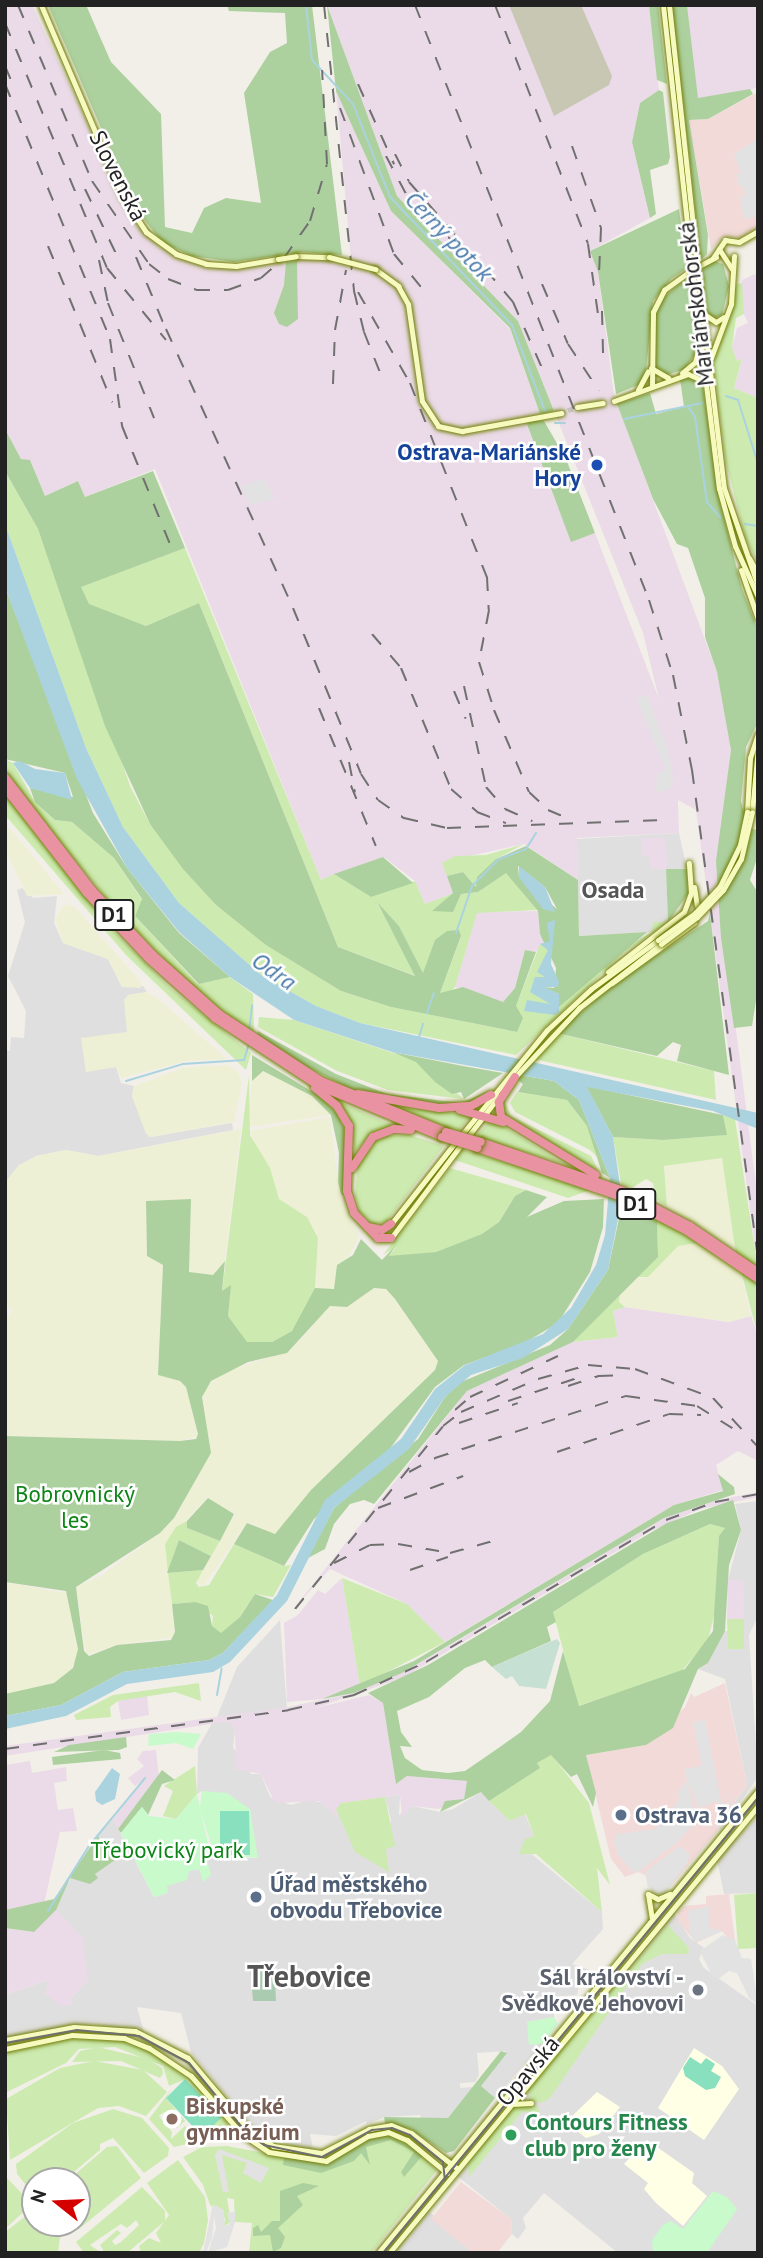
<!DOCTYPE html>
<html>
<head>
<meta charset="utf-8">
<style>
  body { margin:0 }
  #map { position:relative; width:763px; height:2258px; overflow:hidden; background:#f2efe9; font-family:"PT Sans",sans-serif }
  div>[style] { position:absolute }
  .residential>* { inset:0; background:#e0dfdf }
  .commercial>* { inset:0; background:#f2dad9 }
  .industrial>* { inset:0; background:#ebdbe8 }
  .education>* { inset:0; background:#ffffe5 }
  .construction>* { inset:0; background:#c7c7b4 }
  .farmland>* { inset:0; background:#eef0d5 }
  .grass>* { inset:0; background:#cdebb0 }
  .forest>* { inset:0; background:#add19e }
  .wetland>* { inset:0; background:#c6e0d4 }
  .cemetery>* { inset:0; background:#aacbaf }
  .park>* { inset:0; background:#c8facc }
  .pitch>* { inset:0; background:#88e0be }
  .parking>* { inset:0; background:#e2e2e2 }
  .water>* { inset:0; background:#aad3df }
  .stream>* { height:2px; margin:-1px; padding:0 1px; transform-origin:1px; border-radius:1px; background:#aad3df }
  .secondary-tunnel>* { height:5px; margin-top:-2.5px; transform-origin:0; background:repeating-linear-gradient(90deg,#c8c6c1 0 5px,transparent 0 7.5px) }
  .roads { filter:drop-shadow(0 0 2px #707d05) drop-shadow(0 0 2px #707d05) }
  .secondary>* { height:5px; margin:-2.5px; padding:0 2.5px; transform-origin:2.5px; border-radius:2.5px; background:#f7fabf }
  .highway>* { height:8px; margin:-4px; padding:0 4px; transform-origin:4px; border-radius:4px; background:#e892a2 }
  .tram>* { height:2px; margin:-1px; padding:0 1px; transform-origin:1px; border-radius:1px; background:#707070 }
  .rail>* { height:2px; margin-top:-1px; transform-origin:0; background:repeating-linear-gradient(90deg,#707070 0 14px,transparent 0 28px) }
  .bridges { filter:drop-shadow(0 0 2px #707d05) drop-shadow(0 0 2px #707d05) }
  .secondary-bridge>* { height:5px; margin:-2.5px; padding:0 2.5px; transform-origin:2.5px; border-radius:2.5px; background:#f7fabf }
  .highway-bridge>* { height:8px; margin:-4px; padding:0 4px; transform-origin:4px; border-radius:4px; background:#e892a2 }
  .dots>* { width:19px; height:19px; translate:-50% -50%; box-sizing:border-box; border:4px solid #fff; border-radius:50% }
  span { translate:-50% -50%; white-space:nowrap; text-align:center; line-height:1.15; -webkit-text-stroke:5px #fff; paint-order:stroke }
  .shield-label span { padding:2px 5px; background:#fff; border:2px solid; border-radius:5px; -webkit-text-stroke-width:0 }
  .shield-label { font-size:21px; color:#222; font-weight:700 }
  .street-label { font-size:23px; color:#222 }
  .transit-label { font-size:23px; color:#164399; font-weight:700 }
  .right { translate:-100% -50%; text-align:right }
  .park-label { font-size:23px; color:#0c8416 }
  .service-label { font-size:23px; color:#4e5e75; font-weight:700 }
  .left { translate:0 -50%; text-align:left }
  .worship-label { font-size:23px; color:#5b616d; font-weight:700 }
  .education-label { font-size:23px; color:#785e54; font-weight:700 }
  .leisure-label { font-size:23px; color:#27864d; font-weight:700 }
  .water-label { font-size:24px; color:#4a7aab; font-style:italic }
  .neighbourhood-label { font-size:24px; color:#555; font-weight:700 }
  .district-label { font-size:30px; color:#555; font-weight:700 }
  .frame { position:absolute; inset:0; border:7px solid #222; pointer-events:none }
  .north { position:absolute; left:21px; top:2167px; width:70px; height:70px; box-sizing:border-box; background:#fff; border:2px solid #a7a7a7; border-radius:50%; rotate:288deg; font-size:19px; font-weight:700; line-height:28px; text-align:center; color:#222 }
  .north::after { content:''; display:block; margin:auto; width:24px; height:32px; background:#d40000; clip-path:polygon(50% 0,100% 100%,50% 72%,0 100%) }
</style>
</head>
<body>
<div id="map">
  <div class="residential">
    <i style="clip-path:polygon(679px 833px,687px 869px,666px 869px,668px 922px,652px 932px,579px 936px,577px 839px)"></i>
    <i style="clip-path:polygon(22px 888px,33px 898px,57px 896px,54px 923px,63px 943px,108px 959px,122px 987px,143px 986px,147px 992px,128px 995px,128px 1032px,84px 1057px,86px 1071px,116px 1067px,121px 1083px,134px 1086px,132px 1096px,149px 1137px,232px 1123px,233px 1130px,98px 1156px,66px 1150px,36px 1156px,5px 1182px,5px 1050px,10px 1051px,11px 1037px,24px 1038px,26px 1011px,8px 976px,25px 922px,17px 890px)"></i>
    <i style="clip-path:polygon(758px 1501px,758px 1616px,749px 1635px,758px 1777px,720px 1830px,717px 1825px,747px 1785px,725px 1679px,698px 1669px,708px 1663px,723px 1631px,728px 1631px,728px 1649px,744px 1649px,743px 1580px,728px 1580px,741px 1530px,735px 1504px)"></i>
    <i style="clip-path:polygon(280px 1620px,287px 1708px,217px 1717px,237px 1667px)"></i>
    <i style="clip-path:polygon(230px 1721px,235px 1731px,233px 1747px,251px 1774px,261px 1774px,270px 1797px,291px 1805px,309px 1800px,326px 1803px,343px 1817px,346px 1831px,385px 1848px,391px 1820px,385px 1797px,400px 1795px,399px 1815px,412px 1806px,440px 1812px,453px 1809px,481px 1792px,510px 1821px,525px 1814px,534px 1836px,529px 1852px,602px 1912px,603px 1929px,572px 1964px,590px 1970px,586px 1981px,580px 1980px,577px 1995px,554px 1997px,554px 2017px,528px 2022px,529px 2044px,542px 2044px,495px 2098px,480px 2086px,506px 2051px,477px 2053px,479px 2075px,475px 2082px,460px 2083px,460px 2088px,473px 2087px,448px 2118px,422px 2121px,420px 2115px,385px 2117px,367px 2124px,366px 2121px,336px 2136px,310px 2134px,313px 2149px,300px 2148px,266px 2138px,248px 2122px,191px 2052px,181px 2013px,137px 2007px,144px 2032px,92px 2024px,5px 2038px,5px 1995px,49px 1980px,49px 1994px,72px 2004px,72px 1997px,88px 1980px,53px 1907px,71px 1878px,95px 1874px,106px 1845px,98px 1836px,113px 1819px,154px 1897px,167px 1893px,166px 1886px,189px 1871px,199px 1869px,211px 1875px,206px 1857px,258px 1858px,202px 1791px,197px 1794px,198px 1748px,212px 1723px)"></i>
    <i style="clip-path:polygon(758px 1816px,758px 1893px,724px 1894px,717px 1859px)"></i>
    <i style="clip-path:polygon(674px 1913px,690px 1938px,704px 1948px,699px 1959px,704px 1968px,758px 2006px,758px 2253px,618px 2253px,544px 2193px,523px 2218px,526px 2228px,518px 2239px,512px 2234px,511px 2219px,456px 2175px)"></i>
    <i style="clip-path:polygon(428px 2210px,432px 2214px,473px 2253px,393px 2253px)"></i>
  </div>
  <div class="commercial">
    <i style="clip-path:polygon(758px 92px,758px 227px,742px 237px,723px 237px,711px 249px,689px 120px,708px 119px)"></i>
    <i style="clip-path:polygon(725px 1683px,747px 1785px,717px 1825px,719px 1829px,664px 1894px,655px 1894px,645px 1875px,638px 1872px,625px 1877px,611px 1859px,586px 1755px,646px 1745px,685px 1707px,691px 1693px,694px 1697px)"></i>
    <i style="clip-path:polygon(729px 1894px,735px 1940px,731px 1942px,722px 1931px,696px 1943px,677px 1920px,678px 1912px,685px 1906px,706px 1904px,706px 1896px)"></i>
    <i style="clip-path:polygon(461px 2182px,511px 2219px,512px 2234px,497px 2253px,473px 2253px,431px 2219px)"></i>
  </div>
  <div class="industrial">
    <i style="clip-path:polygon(5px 5px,32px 5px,133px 221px,161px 248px,203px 266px,236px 269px,302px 256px,351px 260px,336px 91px,391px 211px,510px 329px,540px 414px,525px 420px,571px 541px,595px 533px,659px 699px,643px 633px,518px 321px,397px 196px,327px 5px,649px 5px,659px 90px,640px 103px,632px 142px,650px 218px,590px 251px,598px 272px,614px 395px,717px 672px,728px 719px,731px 750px,717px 883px,758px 1200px,758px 1269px,696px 810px,678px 800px,679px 833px,577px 838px,578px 880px,524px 844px,456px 859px,454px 893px,425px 904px,415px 881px,384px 857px,321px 880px,155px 469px,85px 497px,78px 481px,45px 496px,31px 462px,21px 459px,5px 429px)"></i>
    <i style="clip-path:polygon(687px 5px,758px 5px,758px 87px,740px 94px,697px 98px)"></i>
    <i style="clip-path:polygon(755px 274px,758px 279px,758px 398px,734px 388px,742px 360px,737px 361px,732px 347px,737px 328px,748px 323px,742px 310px,742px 280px)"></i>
    <i style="clip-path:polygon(641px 838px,666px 838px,667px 869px,650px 869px,650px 856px,641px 855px)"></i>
    <i style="clip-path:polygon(538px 911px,540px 933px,547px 943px,536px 952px,525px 950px,515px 988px,503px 1002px,455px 987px,477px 912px)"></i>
    <i style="clip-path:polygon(625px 1307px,729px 1322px,751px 1316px,758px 1336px,758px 1461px,738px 1451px,716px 1465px,723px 1490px,674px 1505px,445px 1642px,407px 1604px,330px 1569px,294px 1608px,467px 1391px,573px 1342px,618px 1337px,613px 1311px)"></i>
    <i style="clip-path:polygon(758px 1492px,758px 1497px,700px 1509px,649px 1532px,404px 1677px,316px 1708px,369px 1695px,383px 1703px,396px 1784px,407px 1776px,467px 1781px,464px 1799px,438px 1809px,412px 1806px,402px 1817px,400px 1795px,341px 1803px,337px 1817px,320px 1801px,275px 1803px,261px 1774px,236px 1769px,235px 1732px,230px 1721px,5px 1756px,5px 1746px,288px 1707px,354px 1693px,425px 1660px,664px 1518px,698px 1504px)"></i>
    <i style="clip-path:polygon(342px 1578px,360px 1686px,322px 1699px,287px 1702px,284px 1623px,298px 1615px,318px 1590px,325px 1594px)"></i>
    <i style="clip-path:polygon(728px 1580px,743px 1580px,744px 1619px,727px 1619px)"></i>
    <i style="clip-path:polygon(147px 1695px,149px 1715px,121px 1720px,118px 1701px)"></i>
    <i style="clip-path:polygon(156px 1750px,159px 1778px,118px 1829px,113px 1819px,145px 1779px,135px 1786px,128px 1778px,144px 1766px,137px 1759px,143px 1751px)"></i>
    <i style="clip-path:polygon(30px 1761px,32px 1773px,66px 1767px,67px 1781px,54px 1783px,58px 1810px,73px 1808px,77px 1831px,60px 1832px,44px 1904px,5px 1910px,5px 1765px)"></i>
    <i style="clip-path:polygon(56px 1910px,83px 1938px,88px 1980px,72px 1997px,72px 2005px,61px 2006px,45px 1994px,49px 1980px,5px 1995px,5px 1928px,32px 1932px)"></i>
  </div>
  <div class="education">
    <i style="clip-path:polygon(694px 2048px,722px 2066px,739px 2089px,704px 2140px,658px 2108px)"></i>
    <i style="clip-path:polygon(597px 2092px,620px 2107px,599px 2134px,586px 2138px,566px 2122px)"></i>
    <i style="clip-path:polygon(647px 2140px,694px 2173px,692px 2183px,707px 2196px,683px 2226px,656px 2203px,644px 2189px,648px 2183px,624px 2164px)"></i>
  </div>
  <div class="construction">
    <i style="clip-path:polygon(509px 5px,581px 5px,612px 76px,609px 85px,554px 116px)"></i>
  </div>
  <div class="farmland">
    <i style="clip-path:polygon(5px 824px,12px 831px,64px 894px,27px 896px,5px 849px)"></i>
    <i style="clip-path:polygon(66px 904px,75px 907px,140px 981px,141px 988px,122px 987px,108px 959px,63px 943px,55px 918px)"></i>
    <i style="clip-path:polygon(147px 992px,157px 998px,227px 1059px,187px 1061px,121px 1078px,116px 1067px,86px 1072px,81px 1038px,127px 1032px,124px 1000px,128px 995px)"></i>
    <i style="clip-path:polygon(228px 1065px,238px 1072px,242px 1082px,234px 1122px,152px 1137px,146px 1134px,132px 1096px,134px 1086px,183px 1068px)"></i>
    <i style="clip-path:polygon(263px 1071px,312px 1096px,331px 1115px,248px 1127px,252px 1081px)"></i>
    <i style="clip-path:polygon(330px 1117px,340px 1198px,359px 1237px,349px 1256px,337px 1266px,336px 1286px,326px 1291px,314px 1286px,316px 1233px,307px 1217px,279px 1199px,250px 1131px)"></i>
    <i style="clip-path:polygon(241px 1129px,225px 1261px,213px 1275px,195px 1276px,188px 1268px,191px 1199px,146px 1201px,147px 1256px,163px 1265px,158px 1375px,180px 1381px,186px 1387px,198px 1436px,180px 1441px,5px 1436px,5px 1315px,10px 1316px,12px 1310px,5px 1304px,5px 1182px,19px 1165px,36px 1156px,66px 1150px,98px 1156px)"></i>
    <i style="clip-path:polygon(722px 1158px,735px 1248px,667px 1206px,664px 1166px)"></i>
    <i style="clip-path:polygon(697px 1243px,740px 1271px,751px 1316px,729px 1322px,625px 1307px,619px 1302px,620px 1292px,636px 1277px,644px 1278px,678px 1245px)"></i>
    <i style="clip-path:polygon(374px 1288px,386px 1289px,395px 1299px,438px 1361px,435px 1370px,311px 1490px,275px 1535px,248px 1522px,202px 1588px,197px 1580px,235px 1514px,207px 1498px,165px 1544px,175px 1637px,117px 1645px,86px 1655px,76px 1587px,102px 1575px,160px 1533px,174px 1518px,211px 1453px,202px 1406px,204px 1389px,223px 1373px,292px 1349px,330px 1306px,347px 1307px)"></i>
    <i style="clip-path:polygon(5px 1582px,70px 1594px,78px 1654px,70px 1671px,46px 1688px,5px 1694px)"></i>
  </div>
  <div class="grass">
    <i style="clip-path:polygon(742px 283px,744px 314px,736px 318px,732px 347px,737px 361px,742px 359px,734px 388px,758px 398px,758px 565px,745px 536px,726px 463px,713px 359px,737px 284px)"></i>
    <i style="clip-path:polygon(5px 471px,38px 529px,131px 788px,150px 824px,216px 905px,267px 945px,341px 991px,391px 1007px,517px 1032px,516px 1006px,540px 944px,550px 941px,545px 990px,557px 992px,560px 1006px,624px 948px,652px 932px,653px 922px,668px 922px,625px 952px,516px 1055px,360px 1023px,316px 1006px,261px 975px,179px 903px,123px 827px,86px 748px,5px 524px)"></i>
    <i style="clip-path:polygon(185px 548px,321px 880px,334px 874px,371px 897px,415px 881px,425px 904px,454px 893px,454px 907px,461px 894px,478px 892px,506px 872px,537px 910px,477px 913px,455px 987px,449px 994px,440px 993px,461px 937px,423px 974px,399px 926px,377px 903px,416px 976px,338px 947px,199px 603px,146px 626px,89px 605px,80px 587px)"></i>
    <i style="clip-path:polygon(5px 759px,13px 763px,35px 802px,55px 820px,72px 822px,114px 858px,142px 900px,135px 916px,198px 984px,230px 977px,253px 994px,254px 1035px,193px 988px,123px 917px,33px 810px,5px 770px)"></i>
    <i style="clip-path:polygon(5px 793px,112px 930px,170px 988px,251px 1053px,246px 1070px,126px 955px,5px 815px)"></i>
    <i style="clip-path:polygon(524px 844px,496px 859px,476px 887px,463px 872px,447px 876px,442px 863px,455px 856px,486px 855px)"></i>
    <i style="clip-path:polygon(259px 1017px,294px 1020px,417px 1061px,464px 1099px,388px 1090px,337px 1071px,258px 1027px)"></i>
    <i style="clip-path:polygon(557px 1033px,714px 1071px,716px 1100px,534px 1059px)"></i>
    <i style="clip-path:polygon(249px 1075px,250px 1135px,270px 1168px,279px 1199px,307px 1217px,318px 1238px,315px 1288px,307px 1310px,292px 1331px,272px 1342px,246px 1342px,228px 1316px,222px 1292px)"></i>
    <i style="clip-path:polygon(517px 1092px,567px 1100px,587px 1126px,596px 1146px,603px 1175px,599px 1159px,590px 1150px,515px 1112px,510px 1103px)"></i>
    <i style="clip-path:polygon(333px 1099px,396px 1127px,370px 1134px,355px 1152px,348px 1115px)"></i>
    <i style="clip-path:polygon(504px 1100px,511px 1116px,591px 1156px,598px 1170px,508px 1120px,503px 1113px)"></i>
    <i style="clip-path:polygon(380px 1105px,463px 1114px,470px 1117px,458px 1131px)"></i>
    <i style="clip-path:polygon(723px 1115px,735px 1119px,758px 1269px,758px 1336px,735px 1248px,722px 1158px,664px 1166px,667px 1206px,656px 1199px,653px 1183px,646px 1179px,632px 1188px,621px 1183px,613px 1137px,663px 1140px,726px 1135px)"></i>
    <i style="clip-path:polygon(490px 1121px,503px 1126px,562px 1163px,475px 1137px)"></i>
    <i style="clip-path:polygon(410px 1135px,444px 1146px,387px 1221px,374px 1225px,360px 1212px,355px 1196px,358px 1162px,373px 1141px,384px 1136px)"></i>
    <i style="clip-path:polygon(462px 1150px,541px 1173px,590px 1190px,568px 1198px,455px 1160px)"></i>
    <i style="clip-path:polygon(450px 1168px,526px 1190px,515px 1196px,499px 1222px,481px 1235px,436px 1252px,388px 1257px,396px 1247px,383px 1255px)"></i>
    <i style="clip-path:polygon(657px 1219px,697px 1243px,678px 1246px,648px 1277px,636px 1277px,658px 1257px)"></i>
    <i style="clip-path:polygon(620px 1292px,619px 1302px,625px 1307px,613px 1311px,618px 1337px,573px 1342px)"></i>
    <i style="clip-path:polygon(187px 1521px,187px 1528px,220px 1541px,211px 1556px,179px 1540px,168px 1573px,203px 1570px,196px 1583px,199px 1587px,209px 1585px,234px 1544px,284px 1566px,291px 1565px,273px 1597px,255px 1594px,240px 1617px,221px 1634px,212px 1626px,213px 1616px,195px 1602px,172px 1604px,168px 1573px,165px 1544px,176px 1527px)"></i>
    <i style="clip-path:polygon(710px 1524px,726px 1528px,719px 1536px,715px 1612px,708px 1640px,681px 1672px,578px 1706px,553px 1612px,643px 1554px)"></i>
    <i style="clip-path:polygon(342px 1578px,407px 1604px,445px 1642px,360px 1686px)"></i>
    <i style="clip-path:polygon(727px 1619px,744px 1619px,744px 1649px,728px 1649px)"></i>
    <i style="clip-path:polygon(199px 1683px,201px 1701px,175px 1692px,118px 1701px,110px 1707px,111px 1717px,76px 1720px,74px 1715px,113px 1695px)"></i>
    <i style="clip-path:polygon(551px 1754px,589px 1803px,610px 1885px,597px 1868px,602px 1912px,536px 1854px,519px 1854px,525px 1839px,534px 1836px,526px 1814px,510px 1821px,489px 1801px,539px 1768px,537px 1763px)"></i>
    <i style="clip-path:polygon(195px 1766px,197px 1794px,176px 1819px,163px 1816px,173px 1791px,164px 1786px)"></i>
    <i style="clip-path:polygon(385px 1797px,395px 1846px,386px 1849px,389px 1872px,355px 1852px,336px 1809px,341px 1803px)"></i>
    <i style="clip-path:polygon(758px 1893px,758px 1948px,738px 1949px,734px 1895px)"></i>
    <i style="clip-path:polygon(668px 1925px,689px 1948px,688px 1954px,662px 1954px,642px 1964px,550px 2098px,541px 2103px,530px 2100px,528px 2088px)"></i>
    <i style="clip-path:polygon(80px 2036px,124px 2040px,143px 2047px,199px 2086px,240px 2140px,210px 2139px,174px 2147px,149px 2119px,173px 2087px,166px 2098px,185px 2121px,177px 2128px,164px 2112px,159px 2116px,172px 2132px,171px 2139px,185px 2126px,192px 2134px,210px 2129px,221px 2117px,186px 2079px,169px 2086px,163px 2066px,115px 2047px,79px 2049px,66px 2063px,5px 2093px,5px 2050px)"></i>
    <i style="clip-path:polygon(98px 2047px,148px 2059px,162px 2068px,163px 2074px,160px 2078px,121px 2061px,72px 2062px,80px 2051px)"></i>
    <i style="clip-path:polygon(94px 2061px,143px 2070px,167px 2092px,146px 2116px,119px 2106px,98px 2108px,10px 2160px,6px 2099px,60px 2068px)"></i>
    <i style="clip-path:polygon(522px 2104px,537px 2106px,540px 2112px,537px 2116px,523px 2111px,469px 2177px,468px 2161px,513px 2105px)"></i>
    <i style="clip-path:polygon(113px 2109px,142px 2118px,169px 2148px,168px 2156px,144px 2173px,113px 2138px,100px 2144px,100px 2150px,63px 2181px,35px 2181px,35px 2196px,17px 2174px,16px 2164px,73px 2123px)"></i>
    <i style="clip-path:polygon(368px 2138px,403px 2139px,437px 2170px,371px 2253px,249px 2253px,252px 2223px,235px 2222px,234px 2199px,227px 2198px,231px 2222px,224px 2226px,225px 2218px,210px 2205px,203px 2185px,183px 2157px,202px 2147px,227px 2146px,321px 2164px)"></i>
    <i style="clip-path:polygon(117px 2146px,141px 2178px,79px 2229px,66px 2230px,58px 2223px,77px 2223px,77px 2181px,67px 2181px,107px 2147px)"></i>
    <i style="clip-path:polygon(178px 2160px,205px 2197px,208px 2220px,204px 2243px,199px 2253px,141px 2253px,139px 2246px,149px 2238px,161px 2243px,156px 2233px,169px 2215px,147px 2183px)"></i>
    <i style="clip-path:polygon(5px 2176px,32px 2204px,5px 2229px)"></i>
    <i style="clip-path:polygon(142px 2187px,165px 2211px,165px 2221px,127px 2253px,105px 2253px,100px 2245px,117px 2230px,121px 2233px,112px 2241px,115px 2245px,121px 2242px,139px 2225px,136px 2220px,127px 2228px,121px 2224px,90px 2245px,102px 2253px,84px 2253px,76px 2242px)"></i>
    <i style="clip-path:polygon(35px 2209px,35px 2223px,48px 2223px,60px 2237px,58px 2253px,5px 2253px,5px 2232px)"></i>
  </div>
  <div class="forest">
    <i style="clip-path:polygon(48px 5px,86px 5px,111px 62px,161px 114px,165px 227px,192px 233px,204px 208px,226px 198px,261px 203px,244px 93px,270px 52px,287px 43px,285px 13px,229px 11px,227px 5px,312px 5px,342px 255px,302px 252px,234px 262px,192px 256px,162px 242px,136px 209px)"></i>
    <i style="clip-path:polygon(327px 5px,397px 196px,518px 321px,554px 411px,540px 414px,510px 328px,391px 211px,336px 91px)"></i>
    <i style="clip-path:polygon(649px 5px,658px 5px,667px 84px,657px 80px)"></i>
    <i style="clip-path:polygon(672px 5px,687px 5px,698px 98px,750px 89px,753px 94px,708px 119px,689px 120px,708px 235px,707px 254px,701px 260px)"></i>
    <i style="clip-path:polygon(659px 90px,663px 92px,670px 157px,668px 164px,650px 170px,656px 214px,650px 218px,632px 142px,640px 103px)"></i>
    <i style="clip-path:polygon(679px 209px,687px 268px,671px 279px,653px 301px,646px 370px,638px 385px,616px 394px,598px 272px,590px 251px)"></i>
    <i style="clip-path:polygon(297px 261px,298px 319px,287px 327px,279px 324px,274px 313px,284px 285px,286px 262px)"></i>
    <i style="clip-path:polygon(714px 261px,723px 264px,729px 286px,722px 315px,713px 318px,706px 311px,702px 267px)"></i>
    <i style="clip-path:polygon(689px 276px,696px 352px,685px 369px,664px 376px,654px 367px,655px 317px,664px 297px)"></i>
    <i style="clip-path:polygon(691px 377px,703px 386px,717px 490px,742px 589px,758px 630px,758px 722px,746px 747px,741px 801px,747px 826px,758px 831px,758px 855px,750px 880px,758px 893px,758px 988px,752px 1026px,734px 1028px,721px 938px,716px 861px,731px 750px,717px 672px,705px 637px,705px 598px,688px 548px,677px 544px,653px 499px,617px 404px,650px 393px,656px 414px,684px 407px,680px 379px)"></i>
    <i style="clip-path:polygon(525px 419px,544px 421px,566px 459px,595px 533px,571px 542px)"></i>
    <i style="clip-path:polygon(5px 429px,21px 459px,30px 460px,45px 496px,78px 481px,85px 497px,153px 471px,185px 548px,81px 587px,89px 604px,146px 626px,199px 603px,338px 947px,415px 976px,377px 902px,399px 926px,423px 973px,435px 940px,447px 931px,459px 930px,461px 936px,440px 993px,463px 987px,503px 1002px,515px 988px,525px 950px,536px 952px,516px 1006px,523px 1018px,517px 1032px,391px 1007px,341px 991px,266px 945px,216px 905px,183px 869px,150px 824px,105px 726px,38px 529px,5px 471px)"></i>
    <i style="clip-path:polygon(5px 587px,93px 813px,127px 868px,179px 933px,230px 977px,199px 984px,135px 916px,142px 899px,114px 858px,72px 822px,55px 820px,35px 802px,30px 788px,73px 797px,65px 773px,5px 759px)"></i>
    <i style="clip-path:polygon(evenodd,526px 846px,578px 880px,579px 936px,647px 932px,559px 1007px,559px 994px,543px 987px,554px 988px,556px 968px,540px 934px,538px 911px,506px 873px,478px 892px,461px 894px,453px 912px,432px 911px,453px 893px,447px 876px,463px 872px,476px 887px,477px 877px,496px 859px,526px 846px,518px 866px,545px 887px,557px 909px,519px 877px,518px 866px)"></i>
    <i style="clip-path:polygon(383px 857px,413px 883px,371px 897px,334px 874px)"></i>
    <i style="clip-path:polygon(666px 869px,687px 869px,688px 894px,668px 922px)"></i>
    <i style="clip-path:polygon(710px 913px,729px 1075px,677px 1061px,681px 1045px,673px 1042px,657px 1056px,557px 1033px,611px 986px,708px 921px)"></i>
    <i style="clip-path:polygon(258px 1031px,336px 1074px,387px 1094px,461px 1103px,488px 1091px,465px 1105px,411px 1103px,354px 1091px,300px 1063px,257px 1036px)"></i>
    <i style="clip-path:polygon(392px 1052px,463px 1066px,503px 1073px,464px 1099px,461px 1092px,452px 1094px,435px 1082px,416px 1062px)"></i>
    <i style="clip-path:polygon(252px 1055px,321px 1097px,337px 1114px,345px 1130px,346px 1196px,341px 1194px,338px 1182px,339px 1153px,331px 1115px,312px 1096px,263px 1071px,252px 1081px)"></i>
    <i style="clip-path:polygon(520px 1075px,554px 1081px,579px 1100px,610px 1178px,602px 1173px,587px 1126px,567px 1100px,518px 1092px,523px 1084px,517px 1079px)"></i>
    <i style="clip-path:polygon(586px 1086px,723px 1115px,727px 1135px,663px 1140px,613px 1137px)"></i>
    <i style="clip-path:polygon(526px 1190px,547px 1197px,527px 1217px,564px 1201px,604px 1199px,603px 1227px,590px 1272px,558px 1323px,526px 1342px,464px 1365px,435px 1387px,389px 1450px,314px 1519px,284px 1566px,234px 1544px,247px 1523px,275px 1534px,311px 1490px,435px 1370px,438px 1361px,395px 1299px,386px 1289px,374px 1288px,347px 1307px,330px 1306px,287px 1353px,248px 1362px,211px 1381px,202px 1397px,211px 1453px,174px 1518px,160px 1533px,76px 1587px,84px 1651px,89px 1656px,117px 1645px,171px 1640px,175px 1632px,172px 1604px,195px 1602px,208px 1606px,212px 1626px,221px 1633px,240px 1617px,255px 1594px,273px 1600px,223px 1653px,209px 1660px,123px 1672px,61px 1705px,5px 1716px,5px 1694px,54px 1683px,73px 1668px,78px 1649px,66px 1591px,5px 1582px,5px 1436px,180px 1441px,196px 1439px,198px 1434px,186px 1387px,180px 1381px,158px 1375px,163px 1265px,147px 1256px,146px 1201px,191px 1199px,189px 1272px,213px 1275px,225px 1261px,222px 1291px,231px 1285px,228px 1316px,247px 1342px,272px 1342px,292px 1331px,315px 1288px,334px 1289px,337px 1265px,353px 1255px,361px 1239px,382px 1260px,396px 1245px,389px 1256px,436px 1252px,482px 1234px,499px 1222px,515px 1196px)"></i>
    <i style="clip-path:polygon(622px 1204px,657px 1219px,658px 1257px,573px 1342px,467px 1391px,374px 1504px,364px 1500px,350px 1504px,334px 1524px,325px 1549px,308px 1558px,334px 1508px,418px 1439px,445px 1397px,461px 1382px,550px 1345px,568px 1329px,608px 1270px)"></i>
    <i style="clip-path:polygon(718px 1474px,734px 1487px,735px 1494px,664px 1518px,402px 1673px,354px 1693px,322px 1699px,414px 1661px,674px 1505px,723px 1491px)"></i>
    <i style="clip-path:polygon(208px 1498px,234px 1514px,220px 1541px,187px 1528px,187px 1521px)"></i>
    <i style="clip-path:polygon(evenodd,733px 1500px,741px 1530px,729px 1565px,725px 1631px,708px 1663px,698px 1669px,673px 1728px,646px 1745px,586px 1755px,596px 1793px,593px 1807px,577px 1774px,571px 1777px,551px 1755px,537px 1763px,540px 1768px,489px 1801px,481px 1792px,440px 1812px,445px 1801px,464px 1799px,467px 1781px,407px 1776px,396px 1784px,383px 1703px,368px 1693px,428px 1665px,667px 1523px,733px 1500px,710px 1524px,725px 1528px,719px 1536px,713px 1631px,685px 1669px,579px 1706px,563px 1651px,550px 1701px,521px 1732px,497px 1749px,465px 1771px,448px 1773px,422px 1770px,405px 1758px,400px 1746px,412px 1747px,401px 1732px,397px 1711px,429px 1697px,465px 1668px,485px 1660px,492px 1667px,551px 1641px,547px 1627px,556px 1622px,553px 1612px,643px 1554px,710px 1524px)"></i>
    <i style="clip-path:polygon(179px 1540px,211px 1556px,203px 1570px,167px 1573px)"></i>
    <i style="clip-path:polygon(126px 1737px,127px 1747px,119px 1750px,54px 1752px,69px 1745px)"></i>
    <i style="clip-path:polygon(104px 1750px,120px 1753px,121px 1759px,53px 1765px,52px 1757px)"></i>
    <i style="clip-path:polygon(162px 1770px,175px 1780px,162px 1784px,148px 1815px,142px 1807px,121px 1833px,118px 1829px)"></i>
    <i style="clip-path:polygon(98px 1836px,115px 1860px,95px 1874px,98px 1878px,90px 1884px,70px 1878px,56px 1910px,34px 1932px,5px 1928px,5px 1910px,54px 1899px)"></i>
    <i style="clip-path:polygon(501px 2051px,507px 2053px,481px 2086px,495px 2098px,454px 2151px,446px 2153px,410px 2129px,385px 2123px,384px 2117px,448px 2118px)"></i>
    <i style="clip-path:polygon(389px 2134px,423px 2155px,404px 2177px,401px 2172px,414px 2152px,391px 2140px,366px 2147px,370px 2165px,361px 2153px,354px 2161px,321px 2173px,283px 2165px,284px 2158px,327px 2162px,368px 2138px)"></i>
    <i style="clip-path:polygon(303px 2183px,319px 2186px,297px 2196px,303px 2205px,278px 2228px,285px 2237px,281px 2248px,273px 2252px,270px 2235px,253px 2236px,253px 2228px,258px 2225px,261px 2232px,272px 2221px,280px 2221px,280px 2191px)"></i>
  </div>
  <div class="wetland">
    <i style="clip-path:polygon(557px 1639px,560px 1643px,546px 1689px,519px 1686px,512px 1676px,506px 1679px,492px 1667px)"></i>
  </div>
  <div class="cemetery">
    <i style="clip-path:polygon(257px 1963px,262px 1971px,274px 1963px,276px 2001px,253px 2001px,250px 1965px)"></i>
  </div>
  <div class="park">
    <i style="clip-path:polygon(177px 1732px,201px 1734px,193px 1749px,176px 1743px,148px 1746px,149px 1734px)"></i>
    <i style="clip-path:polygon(202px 1791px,227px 1793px,250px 1809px,258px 1858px,214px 1855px,200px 1808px)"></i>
    <i style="clip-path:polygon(197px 1794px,211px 1856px,206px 1857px,211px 1875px,203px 1882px,199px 1869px,189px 1871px,187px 1880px,167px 1886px,168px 1893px,154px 1897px,121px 1833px,142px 1807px,149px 1816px,176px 1819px)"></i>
    <i style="clip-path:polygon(554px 2017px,558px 2024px,542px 2044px,529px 2045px,527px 2022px)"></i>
    <i style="clip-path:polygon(713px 2191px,727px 2197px,737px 2209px,707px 2253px,653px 2253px,652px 2240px,663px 2225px,671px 2221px,683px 2229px)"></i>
  </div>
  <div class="pitch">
    <i style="clip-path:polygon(220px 1811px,249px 1811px,250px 1855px,220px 1855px)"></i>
    <i style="clip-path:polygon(690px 2057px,701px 2064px,706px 2058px,715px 2064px,711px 2071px,721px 2077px,715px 2088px,706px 2090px,685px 2076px,683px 2068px)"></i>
    <i style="clip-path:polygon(185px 2079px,222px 2117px,210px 2129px,197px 2131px,166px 2098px)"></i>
  </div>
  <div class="parking">
    <i style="clip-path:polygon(757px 139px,758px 216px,744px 219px,740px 197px,745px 196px,743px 186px,739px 186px,736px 175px,741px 173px,734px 154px)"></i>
    <i style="clip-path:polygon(265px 479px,274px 499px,250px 505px,241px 486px)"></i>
    <i style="clip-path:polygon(647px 695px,666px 744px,674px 779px,670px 789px,656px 793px,657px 773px,666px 769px,636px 699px)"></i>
    <i style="clip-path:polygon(705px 1720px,721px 1801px,726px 1804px,736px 1797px,717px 1815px,717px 1801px,699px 1808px,688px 1781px,696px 1822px,676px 1843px,638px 1872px,632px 1871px,618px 1855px,614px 1841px,617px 1834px,656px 1829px,679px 1800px,678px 1792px,687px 1781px,685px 1769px,702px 1766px,693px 1722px)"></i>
    <i style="clip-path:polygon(680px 1846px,690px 1854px,687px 1864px,664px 1894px,655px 1894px,647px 1885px,646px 1871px)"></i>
    <i style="clip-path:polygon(710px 1906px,710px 1928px,723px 1931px,696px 1942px,690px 1935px,688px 1911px)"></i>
    <i style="clip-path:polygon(723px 1935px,735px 1940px,742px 1958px,751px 1959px,758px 2005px,749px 1998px,737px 1973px,729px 1971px,718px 1979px,711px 1974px,700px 1951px)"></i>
    <i style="clip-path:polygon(219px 2149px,269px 2168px,261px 2183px,243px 2173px,247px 2163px,222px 2155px,229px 2192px,223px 2192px,215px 2155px)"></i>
    <i style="clip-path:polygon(213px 2204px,224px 2210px,224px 2226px,230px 2224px,227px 2213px,235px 2212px,235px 2222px,227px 2247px,208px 2253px,216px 2228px,214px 2216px,212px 2238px,206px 2253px,203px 2253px)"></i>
  </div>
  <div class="water">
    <i style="clip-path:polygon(5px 524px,86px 748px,123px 827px,179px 903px,261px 975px,316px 1006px,360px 1023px,758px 1113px,758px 1129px,713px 1111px,587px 1087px,613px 1137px,622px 1199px,608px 1270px,568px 1329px,523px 1358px,471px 1375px,445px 1397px,409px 1449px,334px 1508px,287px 1601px,230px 1662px,213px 1672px,127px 1684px,66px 1716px,5px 1729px,5px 1716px,61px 1705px,123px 1672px,209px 1660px,223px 1653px,277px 1595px,325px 1500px,401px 1439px,435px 1389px,465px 1365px,543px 1334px,571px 1308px,596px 1265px,605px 1235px,610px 1178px,579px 1100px,554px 1081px,392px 1052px,294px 1020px,230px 977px,179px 932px,127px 868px,77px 779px,5px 587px)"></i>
    <i style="clip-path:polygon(20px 761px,35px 769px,65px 773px,72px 800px,30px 788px,13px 763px)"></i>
    <i style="clip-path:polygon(519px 866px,545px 887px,555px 912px,543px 909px,519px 877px)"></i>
    <i style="clip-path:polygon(555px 920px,551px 964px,559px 982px,558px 987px,544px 987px,559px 994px,559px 1012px,555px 1015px,524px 1011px,527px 1000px,550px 1004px,530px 992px,535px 977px,545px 977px,537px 972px,548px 950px,540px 944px,550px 941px,547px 923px)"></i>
    <i style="clip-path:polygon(112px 1768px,120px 1774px,115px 1799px,102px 1805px,96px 1801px,95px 1792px)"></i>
  </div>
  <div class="stream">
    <i style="left:306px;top:5px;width:55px;rotate:83.8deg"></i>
    <i style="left:312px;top:60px;width:60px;rotate:47deg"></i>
    <i style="left:353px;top:104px;width:100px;rotate:68.3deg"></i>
    <i style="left:390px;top:197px;width:177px;rotate:46.4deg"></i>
    <i style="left:512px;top:325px;width:92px;rotate:69deg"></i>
    <i style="left:726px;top:396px;width:13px;rotate:18deg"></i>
    <i style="left:738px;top:400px;width:67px;rotate:72.6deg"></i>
    <i style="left:689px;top:408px;width:11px;rotate:56deg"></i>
    <i style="left:695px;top:417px;width:86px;rotate:82deg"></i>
    <i style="left:707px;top:502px;width:21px;rotate:49deg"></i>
    <i style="left:624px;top:419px;width:80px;rotate:-11.6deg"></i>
    <i style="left:555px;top:423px;width:10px"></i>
    <i style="left:745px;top:524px;width:13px;rotate:9deg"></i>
    <i style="left:456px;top:933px;width:50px;rotate:-71.2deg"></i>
    <i style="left:472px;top:886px;width:38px;rotate:-45deg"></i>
    <i style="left:499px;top:859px;width:29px;rotate:-20deg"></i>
    <i style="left:526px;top:849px;width:19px;rotate:-58deg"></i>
    <i style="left:427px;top:1013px;width:21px;rotate:-71deg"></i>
    <i style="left:249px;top:1031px;width:26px;rotate:-83deg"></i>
    <i style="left:419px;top:1037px;width:14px;rotate:-73deg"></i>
    <i style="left:126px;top:1081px;width:59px;rotate:-16.6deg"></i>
    <i style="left:183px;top:1064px;width:61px;rotate:-3.8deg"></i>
    <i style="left:244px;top:1060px;width:14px;rotate:-73deg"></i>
    <i style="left:217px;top:1695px;width:27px;rotate:-80deg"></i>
    <i style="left:48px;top:1911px;width:77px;rotate:-57.8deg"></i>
    <i style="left:89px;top:1846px;width:88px;rotate:-50.5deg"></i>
  </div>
  <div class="secondary-tunnel">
    <i style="left:561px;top:413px;width:17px;rotate:-21deg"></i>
  </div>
  <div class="roads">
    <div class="secondary">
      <i style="left:41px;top:5px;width:209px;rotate:66.9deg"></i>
      <i style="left:123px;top:197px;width:42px;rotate:56.7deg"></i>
      <i style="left:146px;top:232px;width:37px;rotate:36deg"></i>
      <i style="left:176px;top:254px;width:32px;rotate:18deg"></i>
      <i style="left:206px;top:264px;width:30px;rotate:4deg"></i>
      <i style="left:236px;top:266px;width:43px;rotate:-9.5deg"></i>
      <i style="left:663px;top:5px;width:254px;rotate:83.7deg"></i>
      <i style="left:669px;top:5px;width:251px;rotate:83.8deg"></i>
      <i style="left:739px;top:242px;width:22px;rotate:-30deg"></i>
      <i style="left:719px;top:249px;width:24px;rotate:57deg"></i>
      <i style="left:296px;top:256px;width:33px;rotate:2deg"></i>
      <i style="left:713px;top:258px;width:22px;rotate:-56deg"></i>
      <i style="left:725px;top:240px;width:14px;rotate:8deg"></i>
      <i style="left:701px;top:265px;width:17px;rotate:-28deg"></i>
      <i style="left:375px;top:269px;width:29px;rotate:36deg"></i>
      <i style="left:398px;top:286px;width:21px;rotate:61deg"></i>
      <i style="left:408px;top:304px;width:98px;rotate:81.8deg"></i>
      <i style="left:422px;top:401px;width:30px;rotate:57deg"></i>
      <i style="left:438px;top:426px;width:25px;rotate:12deg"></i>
      <i style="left:462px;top:431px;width:101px;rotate:-10.3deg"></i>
      <i style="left:699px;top:279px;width:210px;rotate:83.2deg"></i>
      <i style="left:724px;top:488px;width:104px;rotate:70.9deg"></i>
      <i style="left:693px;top:280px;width:210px;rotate:82.9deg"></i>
      <i style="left:719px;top:488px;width:60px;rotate:74.6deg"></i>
      <i style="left:735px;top:546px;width:56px;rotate:65.7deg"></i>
      <i style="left:704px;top:314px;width:14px;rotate:34deg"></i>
      <i style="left:716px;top:322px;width:9px;rotate:-32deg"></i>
      <i style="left:711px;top:358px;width:58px;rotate:-69.7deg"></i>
      <i style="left:731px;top:304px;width:48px;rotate:-86.4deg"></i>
      <i style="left:651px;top:368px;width:20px;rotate:30deg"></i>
      <i style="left:682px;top:373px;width:17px;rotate:-40deg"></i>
      <i style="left:695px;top:362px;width:15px;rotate:-74deg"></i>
      <i style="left:652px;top:386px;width:74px;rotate:-89.2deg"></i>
      <i style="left:653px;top:312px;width:25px;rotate:-63deg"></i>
      <i style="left:664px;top:290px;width:31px;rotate:-36deg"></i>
      <i style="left:638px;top:390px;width:21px;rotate:-62deg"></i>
      <i style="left:614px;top:401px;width:79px;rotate:-20deg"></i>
      <i style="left:688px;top:374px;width:17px;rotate:24deg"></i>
      <i style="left:577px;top:407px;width:26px;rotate:-9deg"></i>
      <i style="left:749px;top:558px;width:18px;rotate:61deg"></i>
      <i style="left:741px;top:570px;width:52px;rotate:70.9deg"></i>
      <i style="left:747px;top:812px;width:54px;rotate:-86.8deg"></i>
      <i style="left:750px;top:758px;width:26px;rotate:-72deg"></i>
      <i style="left:752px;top:812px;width:65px;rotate:-84.7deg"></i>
      <i style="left:694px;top:887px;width:19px;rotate:81deg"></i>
      <i style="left:608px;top:972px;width:97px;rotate:-38.3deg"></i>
      <i style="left:684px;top:912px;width:20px;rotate:-70deg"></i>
      <i style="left:691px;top:893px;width:30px;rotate:-94deg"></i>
      <i style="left:612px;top:983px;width:102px;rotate:-36.2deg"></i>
      <i style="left:514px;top:1078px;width:96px;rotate:-47.1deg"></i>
      <i style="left:579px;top:1008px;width:104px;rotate:-38deg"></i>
      <i style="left:463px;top:1133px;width:133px;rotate:-50.8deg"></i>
      <i style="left:547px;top:1030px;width:60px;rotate:-43deg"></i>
      <i style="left:591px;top:989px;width:83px;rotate:-36.2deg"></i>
      <i style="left:469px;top:1135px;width:49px;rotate:-52.4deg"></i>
      <i style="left:391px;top:1224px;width:102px;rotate:-51.8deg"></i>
      <i style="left:391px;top:1238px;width:115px;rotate:-53.1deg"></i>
      <i style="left:648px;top:1894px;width:11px;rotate:27deg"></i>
      <i style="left:658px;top:1899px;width:13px;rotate:-23deg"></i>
      <i style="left:648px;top:1894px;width:24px;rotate:81deg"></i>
      <i style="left:5px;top:2040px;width:70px;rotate:-10.7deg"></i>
      <i style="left:74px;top:2027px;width:61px;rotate:3.8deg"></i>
      <i style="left:135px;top:2031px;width:59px;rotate:27deg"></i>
      <i style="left:188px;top:2058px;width:93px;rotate:49.8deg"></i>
      <i style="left:248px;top:2129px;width:30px;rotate:34deg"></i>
      <i style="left:273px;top:2146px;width:49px;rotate:8.1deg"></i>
      <i style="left:322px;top:2153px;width:53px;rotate:-27.1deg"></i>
      <i style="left:369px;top:2129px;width:22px;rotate:-10deg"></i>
      <i style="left:391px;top:2125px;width:22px;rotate:22deg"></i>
      <i style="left:411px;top:2133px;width:59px;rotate:37.5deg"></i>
      <i style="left:5px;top:2049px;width:68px;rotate:-11.8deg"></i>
      <i style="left:72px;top:2035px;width:52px;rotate:3.3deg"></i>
      <i style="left:124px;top:2038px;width:27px;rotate:22deg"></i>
      <i style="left:149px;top:2048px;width:50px;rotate:33.7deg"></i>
      <i style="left:191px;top:2076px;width:77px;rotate:48.7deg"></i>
      <i style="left:242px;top:2134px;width:32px;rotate:34deg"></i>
      <i style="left:269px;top:2152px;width:58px;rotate:9deg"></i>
      <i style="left:326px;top:2161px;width:49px;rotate:-30.8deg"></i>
      <i style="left:368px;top:2136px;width:20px;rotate:-11deg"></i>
      <i style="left:388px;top:2132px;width:21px;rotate:23deg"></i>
      <i style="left:407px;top:2140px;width:52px;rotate:39.5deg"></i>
      <i style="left:512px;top:2104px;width:19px;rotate:-3deg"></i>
      <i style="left:378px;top:2253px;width:598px;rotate:-50.56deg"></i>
      <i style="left:389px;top:2253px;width:580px;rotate:-50.46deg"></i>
    </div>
    <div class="highway">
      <i style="left:5px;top:777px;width:143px;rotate:52.4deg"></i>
      <i style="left:92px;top:890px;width:89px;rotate:46.8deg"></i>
      <i style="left:153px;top:955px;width:89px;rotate:41.8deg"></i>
      <i style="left:219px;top:1014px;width:122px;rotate:33.3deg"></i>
      <i style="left:321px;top:1081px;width:135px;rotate:22.2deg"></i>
      <i style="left:5px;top:788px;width:133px;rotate:52deg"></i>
      <i style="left:87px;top:893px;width:91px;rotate:46.8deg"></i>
      <i style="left:149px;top:959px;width:89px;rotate:41.8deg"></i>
      <i style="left:215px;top:1018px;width:124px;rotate:33.2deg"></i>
      <i style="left:319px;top:1086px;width:133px;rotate:22.5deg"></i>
      <i style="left:515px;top:1077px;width:30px;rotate:123deg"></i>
      <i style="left:499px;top:1102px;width:15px;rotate:82deg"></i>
      <i style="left:501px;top:1117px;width:111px;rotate:31.4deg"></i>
      <i style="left:315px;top:1088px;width:28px;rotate:39deg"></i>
      <i style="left:337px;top:1106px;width:23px;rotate:59deg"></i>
      <i style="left:349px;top:1126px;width:65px;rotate:91.8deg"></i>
      <i style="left:347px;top:1191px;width:23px;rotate:72deg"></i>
      <i style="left:354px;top:1213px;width:35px;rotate:46deg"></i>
      <i style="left:378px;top:1238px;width:13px"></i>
      <i style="left:358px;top:1094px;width:82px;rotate:9.8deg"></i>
      <i style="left:439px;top:1108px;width:32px;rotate:-4deg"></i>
      <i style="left:471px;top:1106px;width:23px;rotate:-29deg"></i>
      <i style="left:460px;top:1110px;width:45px;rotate:15.6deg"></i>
      <i style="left:481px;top:1142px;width:150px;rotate:19deg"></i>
      <i style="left:623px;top:1191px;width:76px;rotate:27.6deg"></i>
      <i style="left:690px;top:1226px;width:82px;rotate:34.1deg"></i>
      <i style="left:477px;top:1148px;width:150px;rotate:18.7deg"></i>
      <i style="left:619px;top:1196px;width:76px;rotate:27.2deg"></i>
      <i style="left:687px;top:1231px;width:86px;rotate:34.1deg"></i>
      <i style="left:352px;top:1168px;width:37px;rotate:-56deg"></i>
      <i style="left:373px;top:1137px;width:22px;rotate:-21deg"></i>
      <i style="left:394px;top:1129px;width:17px;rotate:3deg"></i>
      <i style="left:368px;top:1227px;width:14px;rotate:12deg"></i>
      <i style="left:382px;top:1230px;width:11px;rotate:-34deg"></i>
    </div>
  </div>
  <div class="tram">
    <i style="left:5px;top:2043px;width:73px;rotate:-10.2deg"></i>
    <i style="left:77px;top:2030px;width:62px;rotate:5.5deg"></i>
    <i style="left:139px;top:2036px;width:57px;rotate:28.4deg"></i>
    <i style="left:189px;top:2063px;width:88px;rotate:50.5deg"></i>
    <i style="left:245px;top:2131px;width:24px;rotate:36deg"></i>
    <i style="left:264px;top:2145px;width:59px;rotate:11.7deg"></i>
    <i style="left:322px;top:2157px;width:57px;rotate:-28.4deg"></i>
    <i style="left:372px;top:2130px;width:20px;rotate:-6deg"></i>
    <i style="left:392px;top:2128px;width:19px;rotate:21deg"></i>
    <i style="left:410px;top:2135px;width:43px;rotate:39.3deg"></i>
    <i style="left:443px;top:2162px;width:18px;rotate:84deg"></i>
    <i style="left:383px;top:2253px;width:590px;rotate:-50.51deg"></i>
  </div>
  <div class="rail">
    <i style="left:18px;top:5px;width:191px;rotate:67.2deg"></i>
    <i style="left:92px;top:181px;width:101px;rotate:55.5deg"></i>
    <i style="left:149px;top:264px;width:24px;rotate:38deg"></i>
    <i style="left:168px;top:279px;width:30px;rotate:21deg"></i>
    <i style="left:196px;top:290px;width:32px"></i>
    <i style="left:228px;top:290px;width:35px;rotate:-20deg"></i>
    <i style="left:261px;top:278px;width:30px;rotate:-41deg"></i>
    <i style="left:284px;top:258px;width:45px;rotate:-54.9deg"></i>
    <i style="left:310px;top:221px;width:59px;rotate:-73.4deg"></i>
    <i style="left:327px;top:164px;width:94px;rotate:-93deg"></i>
    <i style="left:324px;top:5px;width:288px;rotate:84deg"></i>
    <i style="left:354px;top:291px;width:42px;rotate:76.3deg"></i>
    <i style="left:364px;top:332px;width:46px;rotate:68.4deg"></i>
    <i style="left:415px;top:5px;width:639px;rotate:68.53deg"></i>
    <i style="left:649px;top:600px;width:79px;rotate:72.3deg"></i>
    <i style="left:673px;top:675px;width:97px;rotate:78.7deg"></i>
    <i style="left:692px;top:770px;width:489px;rotate:82.3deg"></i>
    <i style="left:495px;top:5px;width:256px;rotate:68.7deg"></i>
    <i style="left:588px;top:244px;width:78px;rotate:81.9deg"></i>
    <i style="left:5px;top:23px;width:265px;rotate:67.4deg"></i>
    <i style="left:107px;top:268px;width:93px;rotate:50.7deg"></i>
    <i style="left:5px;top:66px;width:28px;rotate:67deg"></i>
    <i style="left:5px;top:84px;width:276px;rotate:67.6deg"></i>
    <i style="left:110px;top:339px;width:88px;rotate:82.1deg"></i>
    <i style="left:122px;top:426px;width:138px;rotate:67.9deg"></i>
    <i style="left:358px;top:84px;width:88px;rotate:65.8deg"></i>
    <i style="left:340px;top:108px;width:156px;rotate:69.7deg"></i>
    <i style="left:394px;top:254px;width:49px;rotate:50.8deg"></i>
    <i style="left:572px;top:146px;width:87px;rotate:70.5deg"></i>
    <i style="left:601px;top:228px;width:45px;rotate:92.5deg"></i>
    <i style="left:395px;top:154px;width:31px;rotate:63deg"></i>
    <i style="left:409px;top:182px;width:77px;rotate:48.7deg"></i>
    <i style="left:386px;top:156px;width:43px;rotate:62.2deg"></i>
    <i style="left:85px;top:189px;width:81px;rotate:64.4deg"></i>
    <i style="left:448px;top:237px;width:50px;rotate:41deg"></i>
    <i style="left:486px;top:270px;width:42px;rotate:49.8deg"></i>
    <i style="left:513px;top:302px;width:72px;rotate:66.3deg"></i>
    <i style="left:48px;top:246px;width:169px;rotate:67.7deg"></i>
    <i style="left:136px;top:257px;width:74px;rotate:67.6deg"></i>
    <i style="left:99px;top:260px;width:44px;rotate:78.2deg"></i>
    <i style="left:108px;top:303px;width:124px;rotate:68.2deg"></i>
    <i style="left:542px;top:284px;width:65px;rotate:66.6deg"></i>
    <i style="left:568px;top:344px;width:56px;rotate:56.6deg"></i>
    <i style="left:358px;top:292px;width:105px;rotate:60.3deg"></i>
    <i style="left:410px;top:383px;width:209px;rotate:68.4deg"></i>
    <i style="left:487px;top:577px;width:33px;rotate:87deg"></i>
    <i style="left:489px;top:610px;width:53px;rotate:100.9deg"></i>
    <i style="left:479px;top:662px;width:50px;rotate:72.6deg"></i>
    <i style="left:494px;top:710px;width:89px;rotate:66.9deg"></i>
    <i style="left:529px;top:792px;width:26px;rotate:43deg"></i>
    <i style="left:548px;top:810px;width:25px;rotate:23deg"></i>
    <i style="left:602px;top:311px;width:42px;rotate:88.6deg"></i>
    <i style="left:166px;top:329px;width:307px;rotate:65.5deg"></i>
    <i style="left:293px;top:608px;width:179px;rotate:67.7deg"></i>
    <i style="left:361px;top:774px;width:31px;rotate:57deg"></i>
    <i style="left:378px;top:800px;width:32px;rotate:35deg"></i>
    <i style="left:404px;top:818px;width:44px;rotate:13.1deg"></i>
    <i style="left:447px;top:828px;width:223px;rotate:-2.1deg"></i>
    <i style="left:333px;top:384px;width:54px;rotate:-87.9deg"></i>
    <i style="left:335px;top:330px;width:61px;rotate:-79.6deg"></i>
    <i style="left:372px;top:634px;width:45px;rotate:49.5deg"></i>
    <i style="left:401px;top:668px;width:131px;rotate:67.5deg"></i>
    <i style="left:451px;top:789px;width:35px;rotate:41deg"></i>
    <i style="left:477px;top:812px;width:31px;rotate:21deg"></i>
    <i style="left:464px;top:686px;width:103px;rotate:77.7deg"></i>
    <i style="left:486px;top:787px;width:29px;rotate:49deg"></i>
    <i style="left:505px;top:809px;width:30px;rotate:24deg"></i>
    <i style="left:454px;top:691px;width:30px;rotate:67deg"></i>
    <i style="left:319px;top:708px;width:149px;rotate:67.6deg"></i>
    <i style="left:349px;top:762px;width:31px;rotate:79deg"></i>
    <i style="left:568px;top:1386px;width:33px;rotate:-18deg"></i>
    <i style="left:599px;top:1376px;width:27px;rotate:-2deg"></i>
    <i style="left:508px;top:1401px;width:73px;rotate:-18.4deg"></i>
    <i style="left:455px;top:1410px;width:20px;rotate:-41deg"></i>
    <i style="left:470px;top:1397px;width:97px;rotate:-25deg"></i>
    <i style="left:459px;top:1423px;width:62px;rotate:-18.7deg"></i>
    <i style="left:557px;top:1452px;width:118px;rotate:-18.7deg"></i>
    <i style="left:669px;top:1414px;width:32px;rotate:2deg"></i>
    <i style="left:409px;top:1472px;width:30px;rotate:-28deg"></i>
    <i style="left:435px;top:1458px;width:201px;rotate:-18deg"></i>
    <i style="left:626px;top:1396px;width:72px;rotate:8deg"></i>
    <i style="left:697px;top:1406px;width:51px;rotate:32.1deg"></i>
    <i style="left:378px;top:1508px;width:91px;rotate:-20.6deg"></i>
    <i style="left:334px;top:1563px;width:40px;rotate:-26.6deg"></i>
    <i style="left:370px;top:1545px;width:28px;rotate:-2deg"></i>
    <i style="left:398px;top:1544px;width:53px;rotate:9.8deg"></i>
    <i style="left:450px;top:1553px;width:52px;rotate:-15.6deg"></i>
    <i style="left:410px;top:1570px;width:40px;rotate:-18.9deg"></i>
    <i style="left:295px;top:1609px;width:235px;rotate:-51deg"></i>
    <i style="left:443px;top:1426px;width:23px;rotate:-38deg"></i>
    <i style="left:461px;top:1412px;width:84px;rotate:-23.2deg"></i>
    <i style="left:538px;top:1379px;width:52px;rotate:-15.6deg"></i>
    <i style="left:588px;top:1365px;width:47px;rotate:4.9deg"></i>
    <i style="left:635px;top:1369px;width:83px;rotate:20.4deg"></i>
    <i style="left:713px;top:1398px;width:67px;rotate:47.4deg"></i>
    <i style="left:5px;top:1749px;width:286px;rotate:-7.8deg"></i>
    <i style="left:288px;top:1710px;width:68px;rotate:-12.8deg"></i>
    <i style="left:354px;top:1695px;width:79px;rotate:-24.6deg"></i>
    <i style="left:426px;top:1662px;width:279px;rotate:-30.6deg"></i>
    <i style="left:666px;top:1520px;width:52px;rotate:-20.2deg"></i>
    <i style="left:715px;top:1502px;width:44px;rotate:-10.5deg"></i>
  </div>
  <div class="bridges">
    <div class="secondary-bridge">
      <i style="left:696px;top:255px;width:24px;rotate:83deg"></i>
      <i style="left:329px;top:257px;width:48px;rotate:14.6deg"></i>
      <i style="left:691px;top:257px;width:23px;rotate:85deg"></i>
      <i style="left:278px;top:259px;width:18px;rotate:-9deg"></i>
      <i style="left:658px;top:940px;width:46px;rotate:-36.1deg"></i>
      <i style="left:695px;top:913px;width:37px;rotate:-47deg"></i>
      <i style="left:720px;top:886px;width:46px;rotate:-64deg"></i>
      <i style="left:740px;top:845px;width:34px;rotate:-78deg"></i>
      <i style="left:661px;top:944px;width:45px;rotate:-36.9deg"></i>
      <i style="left:697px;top:917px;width:37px;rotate:-46deg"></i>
      <i style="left:723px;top:890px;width:36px;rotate:-60deg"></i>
      <i style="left:741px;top:859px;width:48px;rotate:-76.8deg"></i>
    </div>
    <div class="highway-bridge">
      <i style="left:446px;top:1132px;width:36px;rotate:16deg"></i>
      <i style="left:442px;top:1137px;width:37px;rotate:17deg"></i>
    </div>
  </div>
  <div class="dots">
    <i style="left:597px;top:465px;background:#1a4fb4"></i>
    <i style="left:621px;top:1815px;background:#5c6f8a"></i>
    <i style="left:256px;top:1897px;background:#5c6f8a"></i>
    <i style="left:698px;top:1990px;background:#6b7280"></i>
    <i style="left:172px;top:2119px;background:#8d6e63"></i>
    <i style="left:511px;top:2135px;background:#2e9e5b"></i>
  </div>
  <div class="shield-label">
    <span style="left:114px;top:915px">D1</span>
    <span style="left:636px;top:1204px">D1</span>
  </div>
  <div class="street-label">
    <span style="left:118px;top:176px;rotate:63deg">Slovenská</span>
    <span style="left:696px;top:304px;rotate:-97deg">Mariánskohorská</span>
    <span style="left:528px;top:2071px;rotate:-50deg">Opavská</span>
  </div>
  <div class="transit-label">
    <span class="right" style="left:581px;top:465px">Ostrava-Mariánské<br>Hory</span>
  </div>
  <div class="park-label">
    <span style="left:75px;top:1507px">Bobrovnický<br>les</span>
    <span style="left:167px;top:1850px">Třebovický park</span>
  </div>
  <div class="service-label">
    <span class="left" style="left:635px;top:1815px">Ostrava 36</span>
    <span class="left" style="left:270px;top:1897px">Úřad městského<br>obvodu Třebovice</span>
  </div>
  <div class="worship-label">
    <span class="right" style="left:684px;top:1990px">Sál království -<br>Svědkové Jehovovi</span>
  </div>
  <div class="education-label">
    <span class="left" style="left:186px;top:2119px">Biskupské<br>gymnázium</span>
  </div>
  <div class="leisure-label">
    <span class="left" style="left:525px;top:2135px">Contours Fitness<br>club pro ženy</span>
  </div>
  <div class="water-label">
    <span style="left:449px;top:236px;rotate:46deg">Černý potok</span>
    <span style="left:274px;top:971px;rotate:35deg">Odra</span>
  </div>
  <div class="neighbourhood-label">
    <span style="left:613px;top:890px">Osada</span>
  </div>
  <div class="district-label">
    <span style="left:309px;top:1976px">Třebovice</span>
  </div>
  <div class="frame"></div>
  <div class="north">N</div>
</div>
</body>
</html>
